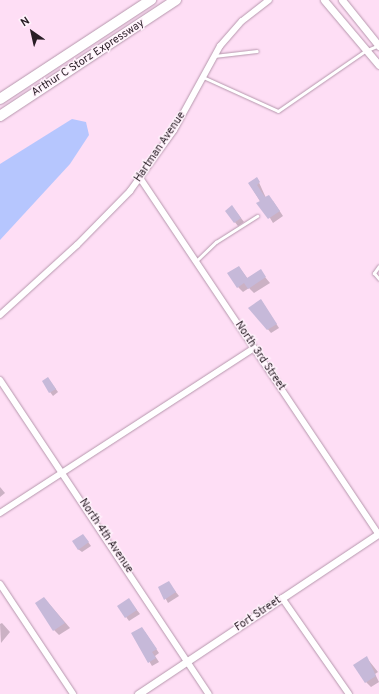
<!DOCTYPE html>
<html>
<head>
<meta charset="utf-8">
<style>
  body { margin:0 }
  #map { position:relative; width:379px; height:694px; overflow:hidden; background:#fedef5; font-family:Overpass,sans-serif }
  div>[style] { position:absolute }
  .water>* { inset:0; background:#b6c6fe }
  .shadow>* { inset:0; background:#0003 }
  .building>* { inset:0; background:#c6b9d9 }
  .roads { filter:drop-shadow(0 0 1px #b697ad) drop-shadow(0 0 1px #b697ad) }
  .service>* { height:3px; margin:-1.5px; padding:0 1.5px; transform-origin:1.5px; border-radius:1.5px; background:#fff }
  .minor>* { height:6px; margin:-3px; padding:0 3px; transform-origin:3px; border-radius:3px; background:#fff }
  .tertiary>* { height:7px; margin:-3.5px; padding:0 3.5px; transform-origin:3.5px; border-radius:3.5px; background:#fff }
  .trunk>* { height:10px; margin:-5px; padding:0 5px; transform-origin:5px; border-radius:5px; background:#fff }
  span { translate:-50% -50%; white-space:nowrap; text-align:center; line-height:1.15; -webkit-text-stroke:3px #fff2fb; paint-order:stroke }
  .street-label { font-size:11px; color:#281d25 }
  .north { position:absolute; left:12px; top:12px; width:40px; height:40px; -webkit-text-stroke:3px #fff2fb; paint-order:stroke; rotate:326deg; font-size:11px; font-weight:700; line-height:16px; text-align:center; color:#281d25 }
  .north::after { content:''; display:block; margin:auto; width:14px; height:18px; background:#281d25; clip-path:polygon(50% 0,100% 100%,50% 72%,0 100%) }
</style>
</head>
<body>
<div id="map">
  <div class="water">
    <i style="clip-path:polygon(72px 119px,86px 122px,89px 135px,70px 164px,0 240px,0 164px)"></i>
  </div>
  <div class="shadow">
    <i style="clip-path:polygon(257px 178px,266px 198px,273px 201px,283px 216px,273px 223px,249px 183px)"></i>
    <i style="clip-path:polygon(235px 210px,244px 222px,238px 226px,226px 211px)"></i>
    <i style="clip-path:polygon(239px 267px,248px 279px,260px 271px,270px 283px,254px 293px,249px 288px,243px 292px,238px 287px)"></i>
    <i style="clip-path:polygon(261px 300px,279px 328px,271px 333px,250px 308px)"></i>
    <i style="clip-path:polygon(48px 378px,58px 392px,53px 396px,50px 392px)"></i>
    <i style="clip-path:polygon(0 487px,5px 493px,0 497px)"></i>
    <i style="clip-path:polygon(86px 539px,91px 546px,82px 552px,78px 549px)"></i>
    <i style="clip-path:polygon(168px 582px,179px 596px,168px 603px,160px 588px)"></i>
    <i style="clip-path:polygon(44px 598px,70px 628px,59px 635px,54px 630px)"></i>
    <i style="clip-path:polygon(129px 600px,140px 614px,129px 621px,119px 607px)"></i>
    <i style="clip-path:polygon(2px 623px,10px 632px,1px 643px,0 624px)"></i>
    <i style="clip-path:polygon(145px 632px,159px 653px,155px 656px,159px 662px,152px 666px,133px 634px)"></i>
    <i style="clip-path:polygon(366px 657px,378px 672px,375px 674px,379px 682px,371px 687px,366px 682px)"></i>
  </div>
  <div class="building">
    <i style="clip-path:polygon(257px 177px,260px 182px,257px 185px,265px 197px,269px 195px,280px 211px,268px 219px,256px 203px,260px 201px,248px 183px)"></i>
    <i style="clip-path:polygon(232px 205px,241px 218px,234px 223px,225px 211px)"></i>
    <i style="clip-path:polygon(239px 266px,247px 278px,261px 269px,266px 277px,248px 289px,244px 283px,237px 288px,227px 273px)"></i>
    <i style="clip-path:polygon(261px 299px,277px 324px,267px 330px,248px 308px)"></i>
    <i style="clip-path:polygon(48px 377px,56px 389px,49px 393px,42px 381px)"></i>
    <i style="clip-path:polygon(83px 534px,89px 542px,78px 550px,72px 541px)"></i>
    <i style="clip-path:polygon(169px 581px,176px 592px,164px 600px,158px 587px)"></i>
    <i style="clip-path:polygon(44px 597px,65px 623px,53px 631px,35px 603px)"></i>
    <i style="clip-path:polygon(129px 598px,137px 610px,125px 618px,117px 606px)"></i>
    <i style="clip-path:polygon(142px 627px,157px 649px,152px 652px,156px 658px,148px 663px,131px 633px)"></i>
    <i style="clip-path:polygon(367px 656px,376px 676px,365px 683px,353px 665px)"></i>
  </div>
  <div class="roads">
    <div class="service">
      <i style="left:214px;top:56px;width:43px;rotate:-6.6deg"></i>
      <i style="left:203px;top:77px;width:82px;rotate:24.4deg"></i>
      <i style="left:278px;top:111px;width:106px;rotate:-34.6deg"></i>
      <i style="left:365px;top:51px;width:13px;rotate:-23deg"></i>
      <i style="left:196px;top:261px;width:28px;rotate:-44deg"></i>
      <i style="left:216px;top:242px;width:49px;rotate:-32.4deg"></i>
      <i style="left:379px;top:266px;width:9px;rotate:126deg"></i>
      <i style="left:374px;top:273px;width:8px;rotate:50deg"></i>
    </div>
    <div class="minor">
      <i style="left:140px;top:178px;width:428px;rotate:56.2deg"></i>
      <i style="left:0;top:315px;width:104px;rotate:-42.3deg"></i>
      <i style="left:77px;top:245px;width:76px;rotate:-45.5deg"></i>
      <i style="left:130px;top:191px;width:75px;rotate:-54.2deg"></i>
      <i style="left:174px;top:130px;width:96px;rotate:-61.3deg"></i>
      <i style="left:220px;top:46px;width:33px;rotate:-49deg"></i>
      <i style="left:242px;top:21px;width:34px;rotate:-38deg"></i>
      <i style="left:0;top:380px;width:377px;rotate:56.4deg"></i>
      <i style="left:0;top:513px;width:303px;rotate:-33deg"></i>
      <i style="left:0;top:584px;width:132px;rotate:56.4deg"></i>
      <i style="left:282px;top:598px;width:117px;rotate:55.1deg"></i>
    </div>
    <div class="tertiary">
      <i style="left:324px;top:0;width:85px;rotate:49.8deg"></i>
      <i style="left:342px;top:0;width:59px;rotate:51.2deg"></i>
      <i style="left:138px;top:694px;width:290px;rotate:-33.7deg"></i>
    </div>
    <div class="trunk">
      <i style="left:0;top:99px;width:181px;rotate:-33.3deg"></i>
      <i style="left:0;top:116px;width:211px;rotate:-33.4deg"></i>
    </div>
  </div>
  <div class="street-label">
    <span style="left:88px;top:58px;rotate:-33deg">Arthur C Storz Expressway</span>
    <span style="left:160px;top:147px;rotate:-56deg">Hartman Avenue</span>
    <span style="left:260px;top:356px;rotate:56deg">North 3rd Street</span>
    <span style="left:106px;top:536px;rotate:56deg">North 4th Avenue</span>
    <span style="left:258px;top:614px;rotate:-34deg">Fort Street</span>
  </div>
  <div class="north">N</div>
</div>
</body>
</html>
